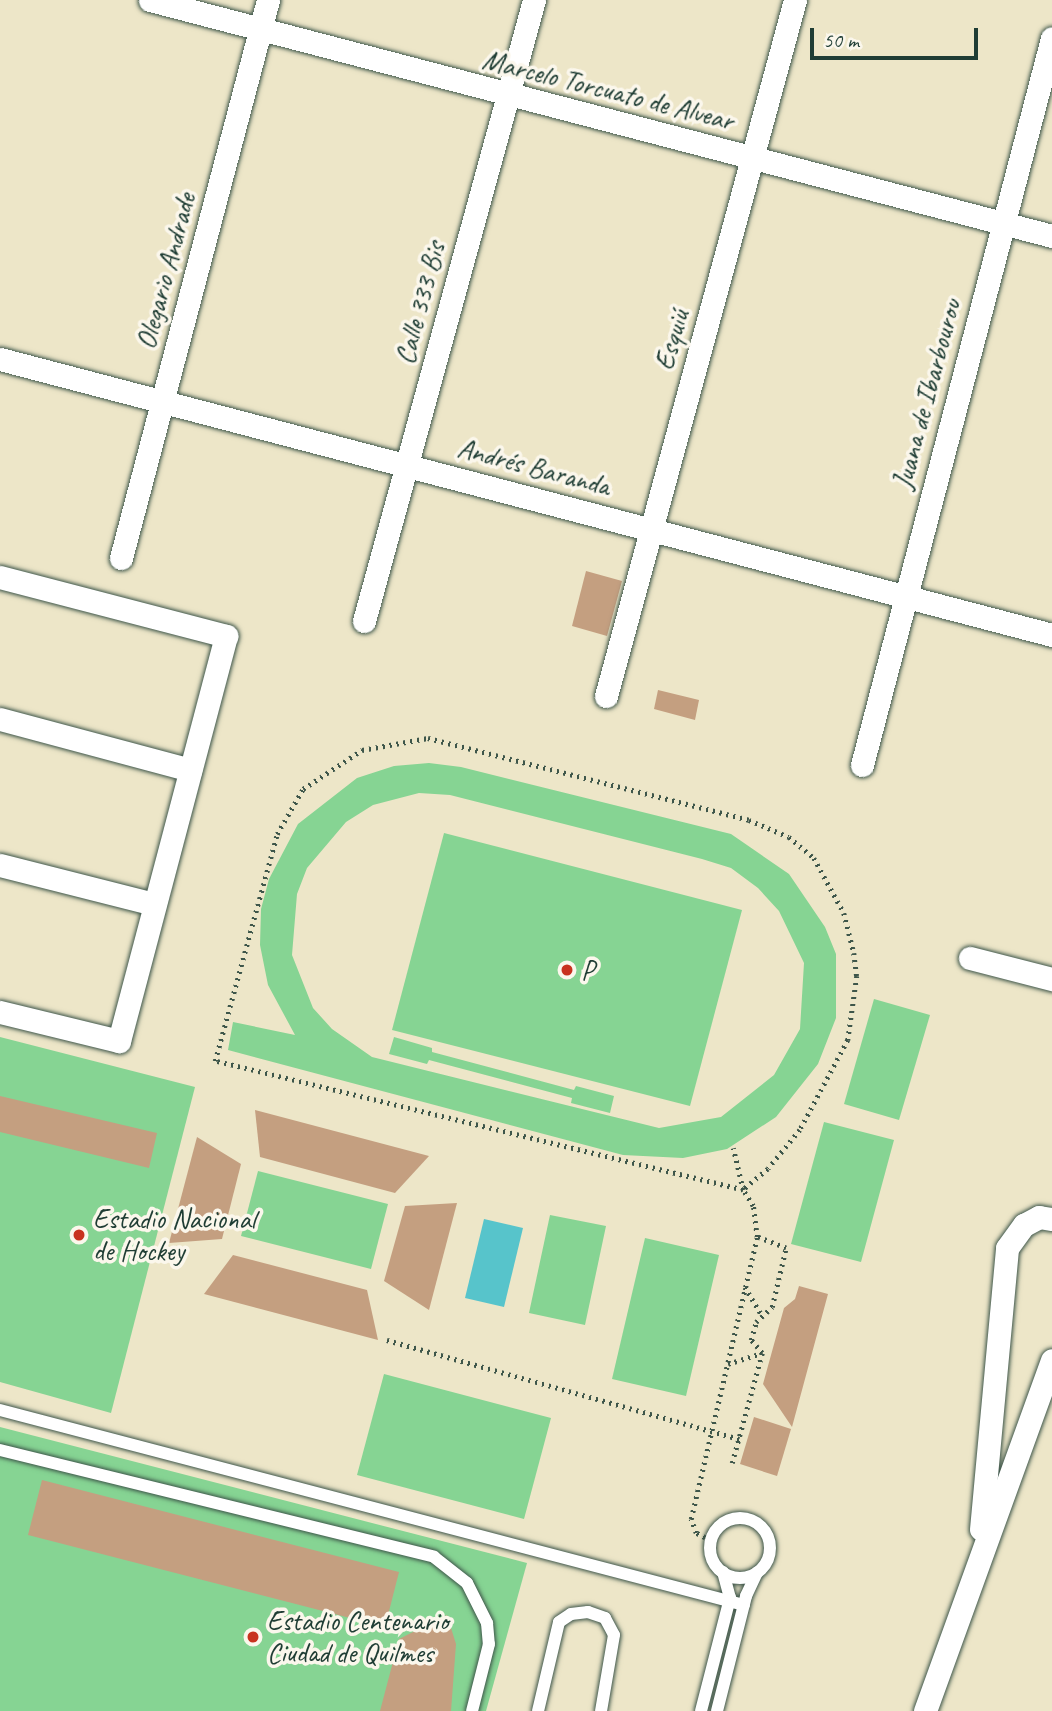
<!DOCTYPE html>
<html>
<head>
<meta charset="utf-8">
<style>
  body { margin:0 }
  #map { position:relative; width:1052px; height:1711px; overflow:hidden; background:#ede6c8; font-family:Caveat,sans-serif }
  div>[style] { position:absolute }
  .green>* { inset:0; background:#86d493 }
  .water>* { inset:0; background:#57c4cb }
  .building>* { inset:0; background:#c49f80 }
  .path>* { height:4.5px; margin-top:-2.25px; transform-origin:0; background:repeating-linear-gradient(90deg,#3e564a 0 2px,transparent 0 7px) }
  .roads { filter:drop-shadow(0 0 2px #3e564a) drop-shadow(0 0 2px #3e564a) }
  .service>* { height:12px; margin:-6px; padding:0 6px; transform-origin:6px; border-radius:6px; background:#fff }
  .service>.ring { margin:-6px; padding:0; box-sizing:content-box; background:none; border:12px solid #fff; border-radius:50% }
  .minor>* { height:23px; margin:-11.5px; padding:0 11.5px; transform-origin:11.5px; border-radius:11.5px; background:#fff }
  .dots>* { width:19px; height:19px; translate:-50% -50%; box-sizing:border-box; border:4px solid #fbf7ec; border-radius:50% }
  span { translate:-50% -50%; white-space:nowrap; text-align:center; line-height:1.15; -webkit-text-stroke:7px #fbf7ec; paint-order:stroke }
  .street-label { font-size:28px; color:#1f3d34 }
  .poi-label { font-size:28px; color:#1f3d34 }
  .left { translate:0 -50%; text-align:left }
  .scale { position:absolute; left:810px; top:28px; width:168px; height:32px; box-sizing:border-box; border:4px solid #1f3d34; border-top:0; padding-left:9px; font-size:21px; line-height:24px; white-space:nowrap; color:#1f3d34; -webkit-text-stroke:5px #fbf7ec; paint-order:stroke }
</style>
</head>
<body>
<div id="map">
  <div class="green">
    <i style="clip-path:polygon(evenodd,429px 763px,461px 767px,731px 834px,789px 874px,825px 927px,836px 954px,836px 1018px,818px 1064px,776px 1117px,727px 1149px,683px 1158px,623px 1155px,228px 1050px,233px 1022px,295px 1035px,268px 985px,260px 945px,261px 909px,269px 879px,298px 824px,357px 778px,394px 766px,429px 763px,419px 793px,450px 795px,702px 859px,731px 868px,758px 888px,779px 911px,804px 963px,800px 1029px,774px 1075px,721px 1117px,659px 1128px,372px 1057px,332px 1029px,313px 1008px,292px 955px,297px 894px,307px 868px,346px 822px,373px 805px,419px 793px)"></i>
    <i style="clip-path:polygon(444px 833px,742px 910px,690px 1106px,392px 1030px)"></i>
    <i style="clip-path:polygon(874px 999px,930px 1015px,899px 1120px,844px 1104px)"></i>
    <i style="clip-path:polygon(0 1037px,195px 1087px,111px 1413px,0 1382px)"></i>
    <i style="clip-path:polygon(394px 1037px,432px 1048px,432px 1052px,574px 1090px,576px 1086px,614px 1096px,610px 1113px,571px 1103px,572px 1098px,429px 1060px,427px 1064px,389px 1054px)"></i>
    <i style="clip-path:polygon(824px 1122px,894px 1140px,861px 1262px,791px 1244px)"></i>
    <i style="clip-path:polygon(258px 1171px,388px 1204px,371px 1269px,241px 1236px)"></i>
    <i style="clip-path:polygon(550px 1215px,606px 1226px,585px 1325px,529px 1313px)"></i>
    <i style="clip-path:polygon(645px 1238px,719px 1255px,686px 1396px,612px 1379px)"></i>
    <i style="clip-path:polygon(384px 1374px,551px 1418px,524px 1519px,357px 1475px)"></i>
    <i style="clip-path:polygon(0 1427px,527px 1563px,486px 1711px,0 1711px)"></i>
  </div>
  <div class="water">
    <i style="clip-path:polygon(484px 1219px,523px 1228px,504px 1307px,465px 1298px)"></i>
  </div>
  <div class="building">
    <i style="clip-path:polygon(586px 571px,622px 581px,607px 636px,572px 626px)"></i>
    <i style="clip-path:polygon(658px 690px,699px 700px,695px 720px,654px 709px)"></i>
    <i style="clip-path:polygon(0 1096px,157px 1133px,149px 1168px,0 1132px)"></i>
    <i style="clip-path:polygon(255px 1110px,429px 1156px,395px 1193px,260px 1157px)"></i>
    <i style="clip-path:polygon(197px 1137px,241px 1164px,222px 1239px,169px 1243px)"></i>
    <i style="clip-path:polygon(457px 1203px,429px 1310px,384px 1281px,405px 1206px)"></i>
    <i style="clip-path:polygon(233px 1255px,367px 1290px,378px 1340px,204px 1294px)"></i>
    <i style="clip-path:polygon(799px 1286px,828px 1294px,792px 1427px,763px 1384px,784px 1308px,795px 1299px)"></i>
    <i style="clip-path:polygon(754px 1417px,791px 1429px,777px 1476px,740px 1464px)"></i>
    <i style="clip-path:polygon(42px 1480px,399px 1572px,385px 1627px,28px 1535px)"></i>
    <i style="clip-path:polygon(447px 1615px,456px 1644px,451px 1711px,380px 1711px,399px 1639px)"></i>
  </div>
  <div class="path">
    <i style="left:745px;top:1287px;width:33px;rotate:59deg"></i>
    <i style="left:387px;top:1340px;width:366px;rotate:15.7deg"></i>
    <i style="left:728px;top:1364px;width:36px;rotate:-18deg"></i>
    <i style="left:732px;top:1463px;width:114px;rotate:-74.7deg"></i>
    <i style="left:762px;top:1353px;width:17px;rotate:-130deg"></i>
    <i style="left:751px;top:1340px;width:19px;rotate:-74deg"></i>
    <i style="left:756px;top:1322px;width:22px;rotate:-43deg"></i>
    <i style="left:772px;top:1307px;width:61px;rotate:-76.7deg"></i>
    <i style="left:786px;top:1248px;width:31px;rotate:-159deg"></i>
    <i style="left:711px;top:1541px;width:17px;rotate:-152deg"></i>
    <i style="left:696px;top:1533px;width:15px;rotate:-110deg"></i>
    <i style="left:691px;top:1519px;width:290px;rotate:-76.8deg"></i>
    <i style="left:757px;top:1237px;width:31px;rotate:-97deg"></i>
    <i style="left:753px;top:1206px;width:19px;rotate:-122deg"></i>
    <i style="left:743px;top:1190px;width:544px;rotate:-166.27deg"></i>
    <i style="left:215px;top:1061px;width:235px;rotate:-74.7deg"></i>
    <i style="left:277px;top:834px;width:52px;rotate:-60deg"></i>
    <i style="left:303px;top:789px;width:71px;rotate:-33.5deg"></i>
    <i style="left:362px;top:750px;width:67px;rotate:-10.3deg"></i>
    <i style="left:428px;top:738px;width:331px;rotate:14.3deg"></i>
    <i style="left:749px;top:820px;width:43px;rotate:23deg"></i>
    <i style="left:789px;top:837px;width:33px;rotate:40deg"></i>
    <i style="left:814px;top:858px;width:63px;rotate:61.4deg"></i>
    <i style="left:844px;top:913px;width:41px;rotate:76deg"></i>
    <i style="left:854px;top:953px;width:23px;rotate:83deg"></i>
    <i style="left:857px;top:976px;width:65px;rotate:98deg"></i>
    <i style="left:848px;top:1040px;width:102px;rotate:118.1deg"></i>
    <i style="left:800px;top:1130px;width:50px;rotate:129.4deg"></i>
    <i style="left:768px;top:1169px;width:33px;rotate:140deg"></i>
    <i style="left:743px;top:1190px;width:43px;rotate:-103.4deg"></i>
  </div>
  <div class="roads">
    <div class="service">
      <i style="left:0;top:1410px;width:769px;rotate:14.69deg"></i>
      <i style="left:0;top:1450px;width:447px;rotate:13.8deg"></i>
      <i style="left:434px;top:1557px;width:42px;rotate:38.2deg"></i>
      <i style="left:467px;top:1583px;width:45px;rotate:63.4deg"></i>
      <i style="left:487px;top:1623px;width:21px;rotate:85deg"></i>
      <i style="left:489px;top:1644px;width:69px;rotate:104.2deg"></i>
      <i class="ring" style="left:710px;top:1518px;width:48px;height:48px"></i>
      <i style="left:538px;top:1711px;width:91px;rotate:-76.7deg"></i>
      <i style="left:559px;top:1622px;width:14px;rotate:-34deg"></i>
      <i style="left:571px;top:1614px;width:17px;rotate:-7deg"></i>
      <i style="left:588px;top:1612px;width:18px;rotate:19deg"></i>
      <i style="left:605px;top:1618px;width:19px;rotate:62deg"></i>
      <i style="left:614px;top:1635px;width:77px;rotate:99.7deg"></i>
      <i style="left:701px;top:1711px;width:117px;rotate:-75.6deg"></i>
      <i style="left:730px;top:1598px;width:27px;rotate:-105deg"></i>
      <i style="left:717px;top:1711px;width:119px;rotate:-75.8deg"></i>
      <i style="left:746px;top:1596px;width:26px;rotate:-65deg"></i>
    </div>
    <div class="minor">
      <i style="left:150px;top:0;width:932px;rotate:14.66deg"></i>
      <i style="left:0;top:359px;width:1088px;rotate:14.7deg"></i>
      <i style="left:121px;top:558px;width:577px;rotate:-75.24deg"></i>
      <i style="left:0;top:577px;width:234px;rotate:14.6deg"></i>
      <i style="left:226px;top:636px;width:419px;rotate:104.8deg"></i>
      <i style="left:119px;top:1041px;width:122px;rotate:-166.3deg"></i>
      <i style="left:364px;top:621px;width:644px;rotate:-74.69deg"></i>
      <i style="left:606px;top:696px;width:721px;rotate:-74.81deg"></i>
      <i style="left:0;top:719px;width:197px;rotate:15deg"></i>
      <i style="left:862px;top:765px;width:751px;rotate:-75.35deg"></i>
      <i style="left:0;top:865px;width:159px;rotate:14.2deg"></i>
      <i style="left:970px;top:958px;width:85px;rotate:14.4deg"></i>
      <i style="left:981px;top:1529px;width:282px;rotate:-84.7deg"></i>
      <i style="left:1007px;top:1248px;width:29px;rotate:-54deg"></i>
      <i style="left:1024px;top:1225px;width:17px;rotate:-28deg"></i>
      <i style="left:1039px;top:1217px;width:13px;rotate:9deg"></i>
      <i style="left:925px;top:1711px;width:373px;rotate:-70.1deg"></i>
    </div>
  </div>
  <div class="dots">
    <i style="left:567px;top:970px;background:#c8321e"></i>
    <i style="left:79px;top:1235px;background:#c8321e"></i>
    <i style="left:253px;top:1637px;background:#c8321e"></i>
  </div>
  <div class="street-label">
    <span style="left:608px;top:90px;rotate:14deg">Marcelo Torcuato de Alvear</span>
    <span style="left:166px;top:271px;rotate:-75deg">Olegario Andrade</span>
    <span style="left:420px;top:303px;rotate:-75deg">Calle 333 Bis</span>
    <span style="left:672px;top:340px;rotate:-74deg">Esquiú</span>
    <span style="left:927px;top:394px;rotate:-75deg">Juana de Ibarbourou</span>
    <span style="left:534px;top:467px;rotate:15deg">Andrés Baranda</span>
  </div>
  <div class="poi-label">
    <span class="left" style="left:581px;top:970px">P</span>
    <span class="left" style="left:93px;top:1235px">Estadio Nacional<br>de Hockey</span>
    <span class="left" style="left:267px;top:1637px">Estadio Centenario<br>Ciudad de Quilmes</span>
  </div>
  <div class="scale">50 m</div>
</div>
</body>
</html>
